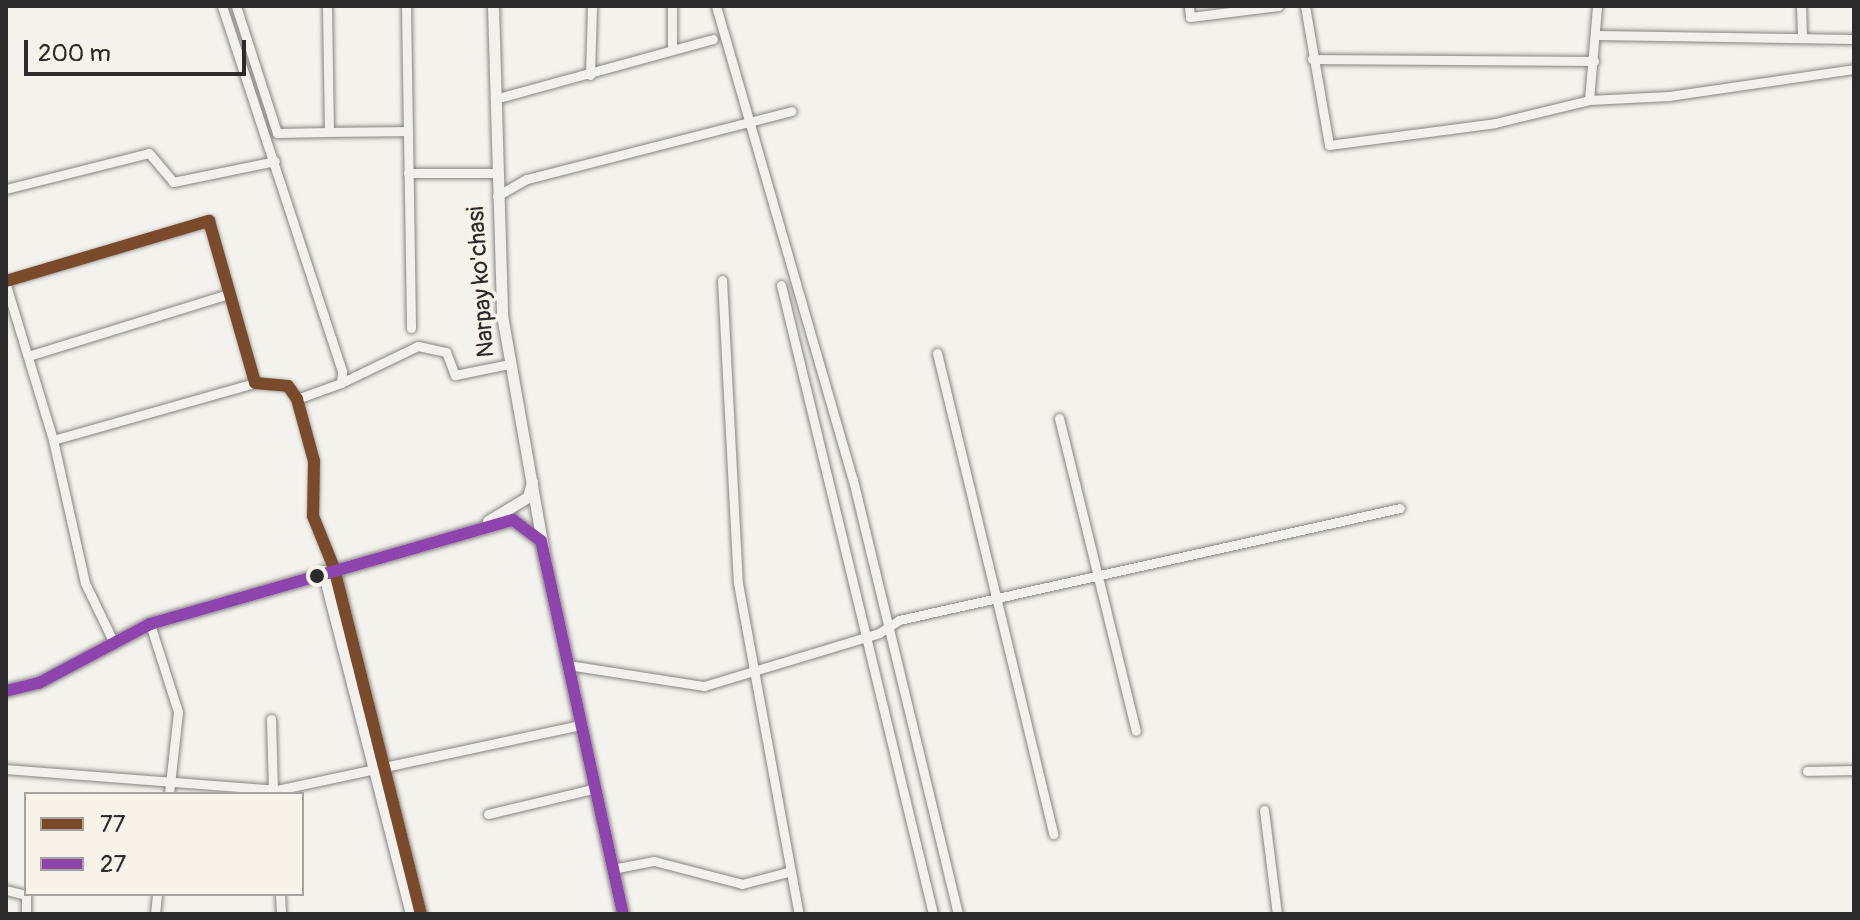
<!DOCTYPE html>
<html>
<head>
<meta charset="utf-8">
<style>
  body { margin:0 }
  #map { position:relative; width:1860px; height:920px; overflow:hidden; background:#f4f2ec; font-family:Pangolin,sans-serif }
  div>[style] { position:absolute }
  .roads { filter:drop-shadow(0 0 2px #858582) drop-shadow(0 0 2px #858582) }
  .minor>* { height:9px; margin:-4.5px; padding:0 4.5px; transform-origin:4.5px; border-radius:4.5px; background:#f2f1ed }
  .tertiary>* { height:11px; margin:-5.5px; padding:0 5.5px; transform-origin:5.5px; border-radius:5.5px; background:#f2f1ed }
  .secondary>* { height:12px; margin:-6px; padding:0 6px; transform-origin:6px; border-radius:6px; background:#f2f1ed }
  .bus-1>* { height:12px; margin:-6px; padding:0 6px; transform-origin:6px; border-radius:6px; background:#7a4b2a }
  .bus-2>* { height:12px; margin:-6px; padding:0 6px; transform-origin:6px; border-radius:6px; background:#8e44ad }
  .dots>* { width:22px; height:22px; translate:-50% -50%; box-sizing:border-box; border:4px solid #f7f3e8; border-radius:50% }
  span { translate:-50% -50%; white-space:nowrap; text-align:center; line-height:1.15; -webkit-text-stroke:7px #f7f3e8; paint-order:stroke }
  .street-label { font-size:24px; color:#2b2b2b }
  .frame { position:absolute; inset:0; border:8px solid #2b2b2b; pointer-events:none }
  .legend { position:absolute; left:24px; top:792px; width:280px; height:104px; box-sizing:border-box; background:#f7f3e8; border:2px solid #a5a39c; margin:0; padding:10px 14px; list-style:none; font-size:24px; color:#2b2b2b }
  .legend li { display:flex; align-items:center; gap:16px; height:40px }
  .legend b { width:40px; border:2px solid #a5a39c }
  .scale { position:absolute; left:24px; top:40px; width:222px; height:36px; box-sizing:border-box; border:4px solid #2b2b2b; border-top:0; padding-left:10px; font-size:24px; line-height:28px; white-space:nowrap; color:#2b2b2b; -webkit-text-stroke:6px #f7f3e8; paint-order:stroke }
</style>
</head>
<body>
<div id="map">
  <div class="roads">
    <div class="minor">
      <i style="left:222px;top:6px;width:385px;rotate:71.8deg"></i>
      <i style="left:342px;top:372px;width:11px;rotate:95deg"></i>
      <i style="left:341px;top:383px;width:47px;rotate:160deg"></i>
      <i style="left:236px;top:6px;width:133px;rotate:72.1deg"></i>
      <i style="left:277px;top:133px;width:52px;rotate:-1.1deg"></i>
      <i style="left:327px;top:6px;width:126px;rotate:89.1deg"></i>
      <i style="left:329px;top:132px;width:79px;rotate:-0.7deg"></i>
      <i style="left:406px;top:6px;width:322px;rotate:89.1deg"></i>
      <i style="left:672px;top:6px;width:43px;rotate:90deg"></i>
      <i style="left:716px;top:6px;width:493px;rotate:73.9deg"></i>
      <i style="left:853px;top:480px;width:447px;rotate:76.4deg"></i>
      <i style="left:1189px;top:6px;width:11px;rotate:85deg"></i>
      <i style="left:1190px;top:17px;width:89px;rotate:-7.1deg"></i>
      <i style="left:1305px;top:6px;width:141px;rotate:80.2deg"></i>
      <i style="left:1329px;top:145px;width:167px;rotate:-7.5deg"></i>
      <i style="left:1495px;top:123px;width:97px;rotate:-13.7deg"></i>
      <i style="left:1589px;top:100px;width:80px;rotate:-2.9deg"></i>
      <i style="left:1669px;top:96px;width:187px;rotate:-8.3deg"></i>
      <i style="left:1801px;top:6px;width:32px;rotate:88deg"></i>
      <i style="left:1598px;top:35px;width:256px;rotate:0.9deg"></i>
      <i style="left:1312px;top:59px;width:282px;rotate:0.4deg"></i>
      <i style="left:590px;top:75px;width:69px;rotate:-88.3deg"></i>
      <i style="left:495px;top:99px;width:226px;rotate:-15.4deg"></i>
      <i style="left:1589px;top:100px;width:94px;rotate:-85.1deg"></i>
      <i style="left:408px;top:173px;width:88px"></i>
      <i style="left:6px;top:189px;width:147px;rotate:-14.1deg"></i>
      <i style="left:149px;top:153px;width:38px;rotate:50deg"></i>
      <i style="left:173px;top:182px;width:104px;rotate:-11.6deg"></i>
      <i style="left:497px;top:196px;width:34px;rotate:-30deg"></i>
      <i style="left:527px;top:179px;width:273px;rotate:-14.4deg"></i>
      <i style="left:722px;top:280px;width:303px;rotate:87deg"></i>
      <i style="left:738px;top:583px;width:337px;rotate:79.6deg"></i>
      <i style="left:6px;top:281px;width:212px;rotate:-16.5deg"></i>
      <i style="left:209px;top:221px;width:168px;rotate:74.1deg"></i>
      <i style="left:255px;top:383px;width:33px;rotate:5deg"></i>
      <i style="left:288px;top:386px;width:16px;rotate:55deg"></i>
      <i style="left:297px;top:399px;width:64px;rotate:74.7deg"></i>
      <i style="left:314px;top:461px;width:55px;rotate:91deg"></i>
      <i style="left:313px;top:516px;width:56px;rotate:68deg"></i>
      <i style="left:6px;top:285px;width:162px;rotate:73.1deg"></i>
      <i style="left:781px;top:285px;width:647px;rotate:76.41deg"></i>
      <i style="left:937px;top:353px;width:495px;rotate:76.4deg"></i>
      <i style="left:28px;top:356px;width:209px;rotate:-17.2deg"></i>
      <i style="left:341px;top:383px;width:85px;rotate:-25.7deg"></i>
      <i style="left:418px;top:346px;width:29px;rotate:12deg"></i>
      <i style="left:446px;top:352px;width:25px;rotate:69deg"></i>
      <i style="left:455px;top:375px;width:55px;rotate:-11.5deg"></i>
      <i style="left:1059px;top:418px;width:322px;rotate:76.2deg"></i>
      <i style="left:150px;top:624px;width:92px;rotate:72.3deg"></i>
      <i style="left:178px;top:712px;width:82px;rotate:96.3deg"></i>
      <i style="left:114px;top:643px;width:67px;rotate:-115.8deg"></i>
      <i style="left:85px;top:583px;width:147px;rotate:-102.6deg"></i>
      <i style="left:53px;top:440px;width:210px;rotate:-15.8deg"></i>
      <i style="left:568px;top:665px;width:138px;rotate:8.8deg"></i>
      <i style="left:704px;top:686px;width:183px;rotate:-16.8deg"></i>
      <i style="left:879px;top:633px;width:24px;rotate:-33deg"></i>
      <i style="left:899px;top:620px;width:513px;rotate:-12.6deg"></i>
      <i style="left:271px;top:719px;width:71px;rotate:88.4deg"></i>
      <i style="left:6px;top:769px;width:272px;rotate:4.4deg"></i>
      <i style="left:277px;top:790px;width:309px;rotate:-12.1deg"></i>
      <i style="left:1807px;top:771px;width:47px;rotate:-1.2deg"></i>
      <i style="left:1264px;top:810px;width:105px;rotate:82.9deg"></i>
      <i style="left:488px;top:814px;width:108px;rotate:-13.4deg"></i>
      <i style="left:612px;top:869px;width:43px;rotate:-10.8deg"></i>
      <i style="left:654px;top:861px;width:91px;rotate:14.6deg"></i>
      <i style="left:742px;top:884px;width:48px;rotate:-14.6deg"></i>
      <i style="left:6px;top:890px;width:21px;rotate:14deg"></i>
      <i style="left:26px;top:895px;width:19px;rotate:90deg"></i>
      <i style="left:280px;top:894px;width:20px;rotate:87deg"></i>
      <i style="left:155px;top:914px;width:20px;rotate:-84deg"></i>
    </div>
    <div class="tertiary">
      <i style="left:493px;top:6px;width:309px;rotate:88.3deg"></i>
      <i style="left:502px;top:315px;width:241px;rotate:80deg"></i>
      <i style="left:488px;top:521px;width:47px;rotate:-31deg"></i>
      <i style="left:528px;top:497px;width:16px;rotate:-75deg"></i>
      <i style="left:334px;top:568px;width:357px;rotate:75.9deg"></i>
      <i style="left:323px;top:571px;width:354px;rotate:75.6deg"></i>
    </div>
    <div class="secondary">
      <i style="left:6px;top:691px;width:34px;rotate:-14deg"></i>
      <i style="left:39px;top:683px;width:126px;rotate:-28deg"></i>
      <i style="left:150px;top:624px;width:378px;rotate:-16deg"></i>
      <i style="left:513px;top:520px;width:35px;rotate:37deg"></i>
      <i style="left:541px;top:541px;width:382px;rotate:77.6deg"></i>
    </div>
  </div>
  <div class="bus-1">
    <i style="left:6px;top:281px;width:212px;rotate:-16.5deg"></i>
    <i style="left:209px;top:221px;width:168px;rotate:74.1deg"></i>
    <i style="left:255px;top:383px;width:33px;rotate:5deg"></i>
    <i style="left:288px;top:386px;width:16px;rotate:55deg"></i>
    <i style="left:297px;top:399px;width:64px;rotate:74.7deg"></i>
    <i style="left:314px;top:461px;width:55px;rotate:91deg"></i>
    <i style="left:313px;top:516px;width:56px;rotate:68deg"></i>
    <i style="left:334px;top:568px;width:357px;rotate:75.9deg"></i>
  </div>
  <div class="bus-2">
    <i style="left:6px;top:691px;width:34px;rotate:-14deg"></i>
    <i style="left:39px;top:683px;width:126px;rotate:-28deg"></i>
    <i style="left:150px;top:624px;width:378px;rotate:-16deg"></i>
    <i style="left:513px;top:520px;width:35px;rotate:37deg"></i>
    <i style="left:541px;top:541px;width:382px;rotate:77.6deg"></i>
  </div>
  <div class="dots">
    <i style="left:317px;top:576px;background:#2b2b2b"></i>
  </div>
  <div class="street-label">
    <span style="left:481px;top:282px;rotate:-94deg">Narpay ko'chasi</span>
  </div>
  <div class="frame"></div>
  <ul class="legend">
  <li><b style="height:10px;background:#7a4b2a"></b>77</li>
  <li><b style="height:10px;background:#8e44ad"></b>27</li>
  </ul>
  <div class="scale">200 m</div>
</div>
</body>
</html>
